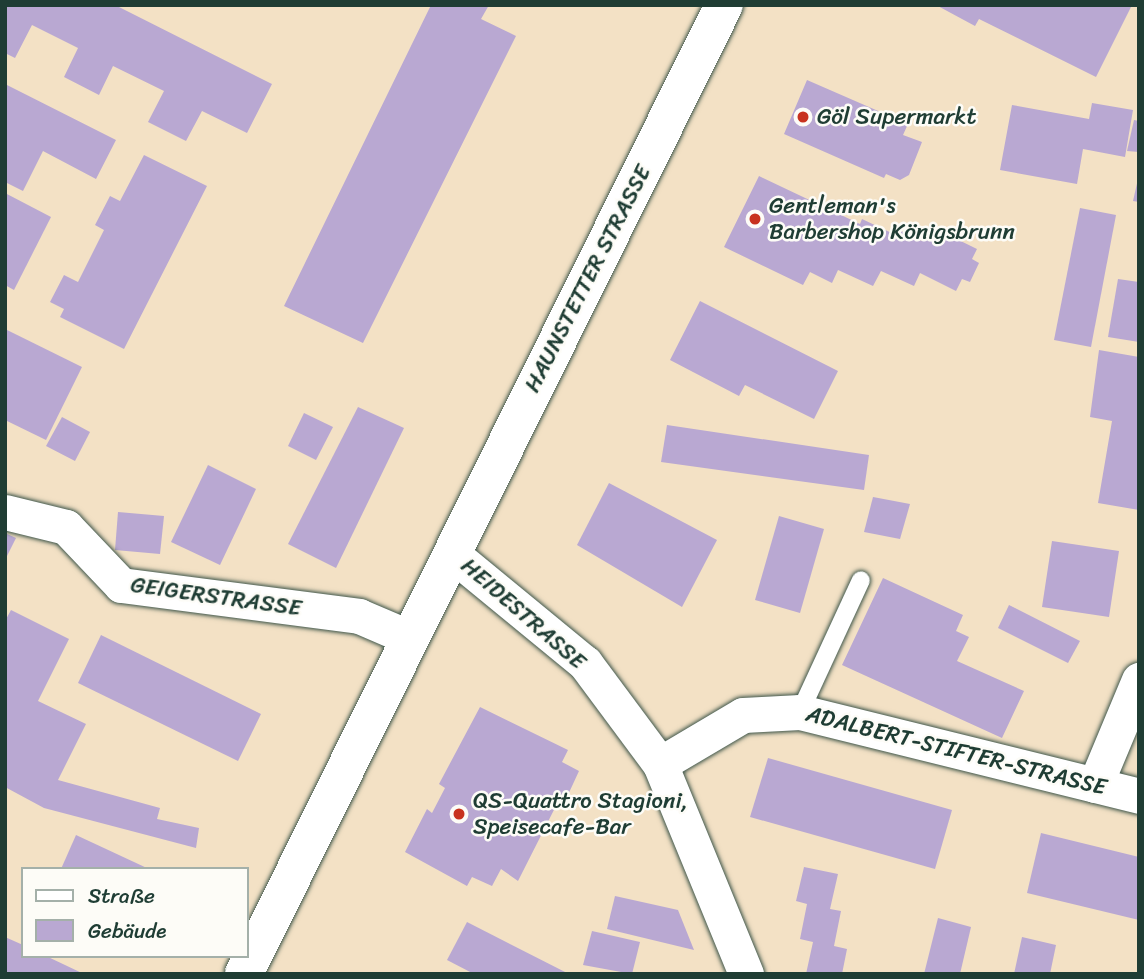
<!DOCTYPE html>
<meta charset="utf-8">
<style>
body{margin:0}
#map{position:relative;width:1144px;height:979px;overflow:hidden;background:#f3e1c5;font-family:Sriracha,sans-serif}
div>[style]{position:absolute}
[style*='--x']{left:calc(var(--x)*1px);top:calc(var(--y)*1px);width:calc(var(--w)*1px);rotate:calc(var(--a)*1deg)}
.building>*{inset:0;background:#b9a8d2}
.roads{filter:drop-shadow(0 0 2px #3f564a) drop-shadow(0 0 2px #3f564a)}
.service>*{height:18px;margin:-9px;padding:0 9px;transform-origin:9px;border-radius:9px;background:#fff}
.minor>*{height:35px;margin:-17.5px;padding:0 17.5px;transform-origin:17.5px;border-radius:17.5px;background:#fff}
.tertiary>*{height:38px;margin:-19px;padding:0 19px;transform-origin:19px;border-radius:19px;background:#fff}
.dots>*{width:19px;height:19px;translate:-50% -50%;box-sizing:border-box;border:4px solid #fdfcf7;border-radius:50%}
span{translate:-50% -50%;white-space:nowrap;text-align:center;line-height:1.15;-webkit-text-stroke:5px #fdfcf7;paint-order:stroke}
.poi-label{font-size:23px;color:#1f3d34}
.left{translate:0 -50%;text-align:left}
.street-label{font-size:23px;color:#1f3d34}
.frame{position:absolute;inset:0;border:7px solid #1f3d34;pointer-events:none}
.legend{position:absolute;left:21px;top:867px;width:228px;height:91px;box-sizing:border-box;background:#fdfcf7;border:2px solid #a4b0a9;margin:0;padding:9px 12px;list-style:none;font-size:21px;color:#1f3d34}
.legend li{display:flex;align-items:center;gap:14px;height:35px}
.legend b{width:35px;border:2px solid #a4b0a9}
</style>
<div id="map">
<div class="building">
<i style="clip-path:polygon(5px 5px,115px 5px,272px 84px,247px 133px,202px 111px,186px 141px,148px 122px,164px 91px,113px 66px,99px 95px,64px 77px,78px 48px,32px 25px,15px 58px,5px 53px)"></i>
<i style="clip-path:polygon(431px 5px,489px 5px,481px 19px,516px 36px,363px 343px,284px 306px)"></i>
<i style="clip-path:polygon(936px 5px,1132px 5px,1096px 77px,979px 19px,975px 26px)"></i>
<i style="clip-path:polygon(807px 80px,908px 124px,903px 135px,922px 142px,909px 175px,900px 180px,886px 174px,884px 178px,784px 134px)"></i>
<i style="clip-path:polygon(5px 84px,116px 140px,96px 179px,43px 151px,23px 191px,5px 182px)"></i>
<i style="clip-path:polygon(1092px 103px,1133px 110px,1125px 157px,1083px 149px,1077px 184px,1000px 170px,1012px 105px,1089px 119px)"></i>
<i style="clip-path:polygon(1134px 120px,1139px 121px,1139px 152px,1127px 151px)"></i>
<i style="clip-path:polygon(144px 155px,207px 186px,124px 349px,60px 317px,64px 309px,50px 302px,64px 275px,78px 282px,104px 230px,95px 225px,110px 196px,120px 201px)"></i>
<i style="clip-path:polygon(759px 176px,860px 224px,862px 219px,898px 236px,901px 231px,922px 241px,930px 226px,977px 249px,972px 259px,979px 263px,970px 282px,962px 279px,956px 291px,920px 273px,914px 286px,881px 271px,873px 286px,838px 270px,832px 283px,810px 272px,803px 285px,724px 247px)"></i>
<i style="clip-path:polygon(1138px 179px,1139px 179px,1139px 202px,1133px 201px)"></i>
<i style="clip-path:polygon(5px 193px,51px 217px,14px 290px,5px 285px)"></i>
<i style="clip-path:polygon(1080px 208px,1116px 215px,1091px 347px,1054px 340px)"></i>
<i style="clip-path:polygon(1118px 279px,1139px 282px,1139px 342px,1108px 337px)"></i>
<i style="clip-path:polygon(700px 301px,838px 371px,814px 419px,745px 385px,739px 396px,670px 360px)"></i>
<i style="clip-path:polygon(5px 329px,82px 367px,46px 440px,5px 420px)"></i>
<i style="clip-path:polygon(1099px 350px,1139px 357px,1139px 510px,1098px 503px,1112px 421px,1090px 417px)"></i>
<i style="clip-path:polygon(358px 407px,404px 428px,336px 568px,288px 544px)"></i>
<i style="clip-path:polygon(304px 413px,333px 427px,316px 460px,288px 446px)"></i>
<i style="clip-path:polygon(62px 417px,90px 432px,75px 461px,46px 446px)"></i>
<i style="clip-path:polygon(667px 425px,869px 455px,864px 490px,661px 462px)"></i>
<i style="clip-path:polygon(208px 465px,256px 489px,220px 565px,171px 542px)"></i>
<i style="clip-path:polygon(609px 483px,717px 540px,682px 607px,577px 545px)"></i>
<i style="clip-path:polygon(873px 497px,910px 504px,900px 539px,864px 532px)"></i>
<i style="clip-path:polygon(118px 512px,164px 516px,160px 554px,115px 550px)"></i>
<i style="clip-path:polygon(779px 516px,824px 529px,800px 613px,755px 600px)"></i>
<i style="clip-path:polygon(5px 533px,16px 538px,5px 560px)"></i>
<i style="clip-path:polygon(1052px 541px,1119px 551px,1109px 617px,1042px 607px)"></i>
<i style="clip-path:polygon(883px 578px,963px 615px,956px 631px,969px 637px,957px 661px,1024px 691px,1002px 738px,842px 665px)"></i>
<i style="clip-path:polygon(1009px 605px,1080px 641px,1068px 663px,998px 628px)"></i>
<i style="clip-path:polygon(11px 610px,69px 639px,38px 701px,86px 724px,58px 780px,160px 808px,157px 819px,199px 828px,196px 848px,44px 808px,5px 787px,5px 621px)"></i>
<i style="clip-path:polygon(101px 635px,261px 714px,238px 761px,78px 683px)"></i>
<i style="clip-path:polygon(480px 707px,568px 750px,562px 762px,579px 771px,567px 797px,562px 794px,518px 881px,501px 869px,492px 886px,472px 877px,467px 886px,405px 852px,427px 809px,432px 813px,445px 788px,439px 784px)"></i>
<i style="clip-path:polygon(768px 758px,952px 810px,935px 869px,750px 817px)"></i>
<i style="clip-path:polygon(1041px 833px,1139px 857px,1139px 920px,1027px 893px)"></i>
<i style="clip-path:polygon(76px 835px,149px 869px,61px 869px)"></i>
<i style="clip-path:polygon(804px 867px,838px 874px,830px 909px,841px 911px,834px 946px,847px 949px,842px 974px,806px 974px,813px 942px,800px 939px,807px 904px,796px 901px)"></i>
<i style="clip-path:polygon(615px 896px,678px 910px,694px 950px,607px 929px)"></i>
<i style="clip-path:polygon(938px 918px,971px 927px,960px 974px,924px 974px)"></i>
<i style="clip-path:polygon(467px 922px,569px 974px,474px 974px,447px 960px)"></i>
<i style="clip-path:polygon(592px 931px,640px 942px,632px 974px,583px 965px)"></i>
<i style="clip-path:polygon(5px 937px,23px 945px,23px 956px,46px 956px,84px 974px,5px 974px)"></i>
<i style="clip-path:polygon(1022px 937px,1056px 945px,1050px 974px,1014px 974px)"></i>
</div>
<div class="roads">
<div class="service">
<i style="--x:800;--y:712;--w:145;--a:-65.2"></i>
</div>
<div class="minor">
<i style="--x:5;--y:512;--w:63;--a:13.8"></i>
<i style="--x:66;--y:527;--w:80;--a:46.5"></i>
<i style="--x:121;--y:585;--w:240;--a:7.4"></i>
<i style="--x:359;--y:616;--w:53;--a:23.2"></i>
<i style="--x:451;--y:553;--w:173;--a:39.4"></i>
<i style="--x:585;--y:663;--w:126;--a:53.4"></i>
<i style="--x:660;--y:764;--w:227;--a:67.7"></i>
<i style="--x:660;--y:764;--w:96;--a:-30.6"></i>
<i style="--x:743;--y:715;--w:57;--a:-3"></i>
<i style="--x:800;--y:712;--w:349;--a:13.9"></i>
<i style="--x:1095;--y:785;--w:114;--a:-67.3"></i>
</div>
<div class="tertiary">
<i style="--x:244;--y:974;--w:1081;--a:-63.65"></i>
</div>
</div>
<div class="dots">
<i style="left:803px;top:117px;background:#c8321e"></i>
<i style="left:755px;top:219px;background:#c8321e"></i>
<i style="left:459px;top:814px;background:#c8321e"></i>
</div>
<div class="poi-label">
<span class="left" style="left:817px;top:117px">Göl Supermarkt</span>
<span class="left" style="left:769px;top:219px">Gentleman's<br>Barbershop Königsbrunn</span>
<span class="left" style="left:473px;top:814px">QS-Quattro Stagioni,<br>Speisecafe-Bar</span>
</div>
<div class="street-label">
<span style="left:588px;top:279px;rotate:-63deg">HAUNSTETTER STRASSE</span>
<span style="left:216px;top:597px;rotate:8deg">GEIGERSTRASSE</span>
<span style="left:523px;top:614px;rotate:41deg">HEIDESTRASSE</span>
<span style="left:956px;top:751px;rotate:14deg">ADALBERT-STIFTER-STRASSE</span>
</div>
<div class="frame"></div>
<ul class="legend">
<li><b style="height:9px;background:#fff"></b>Straße</li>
<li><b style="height:19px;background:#b9a8d2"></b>Gebäude</li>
</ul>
</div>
